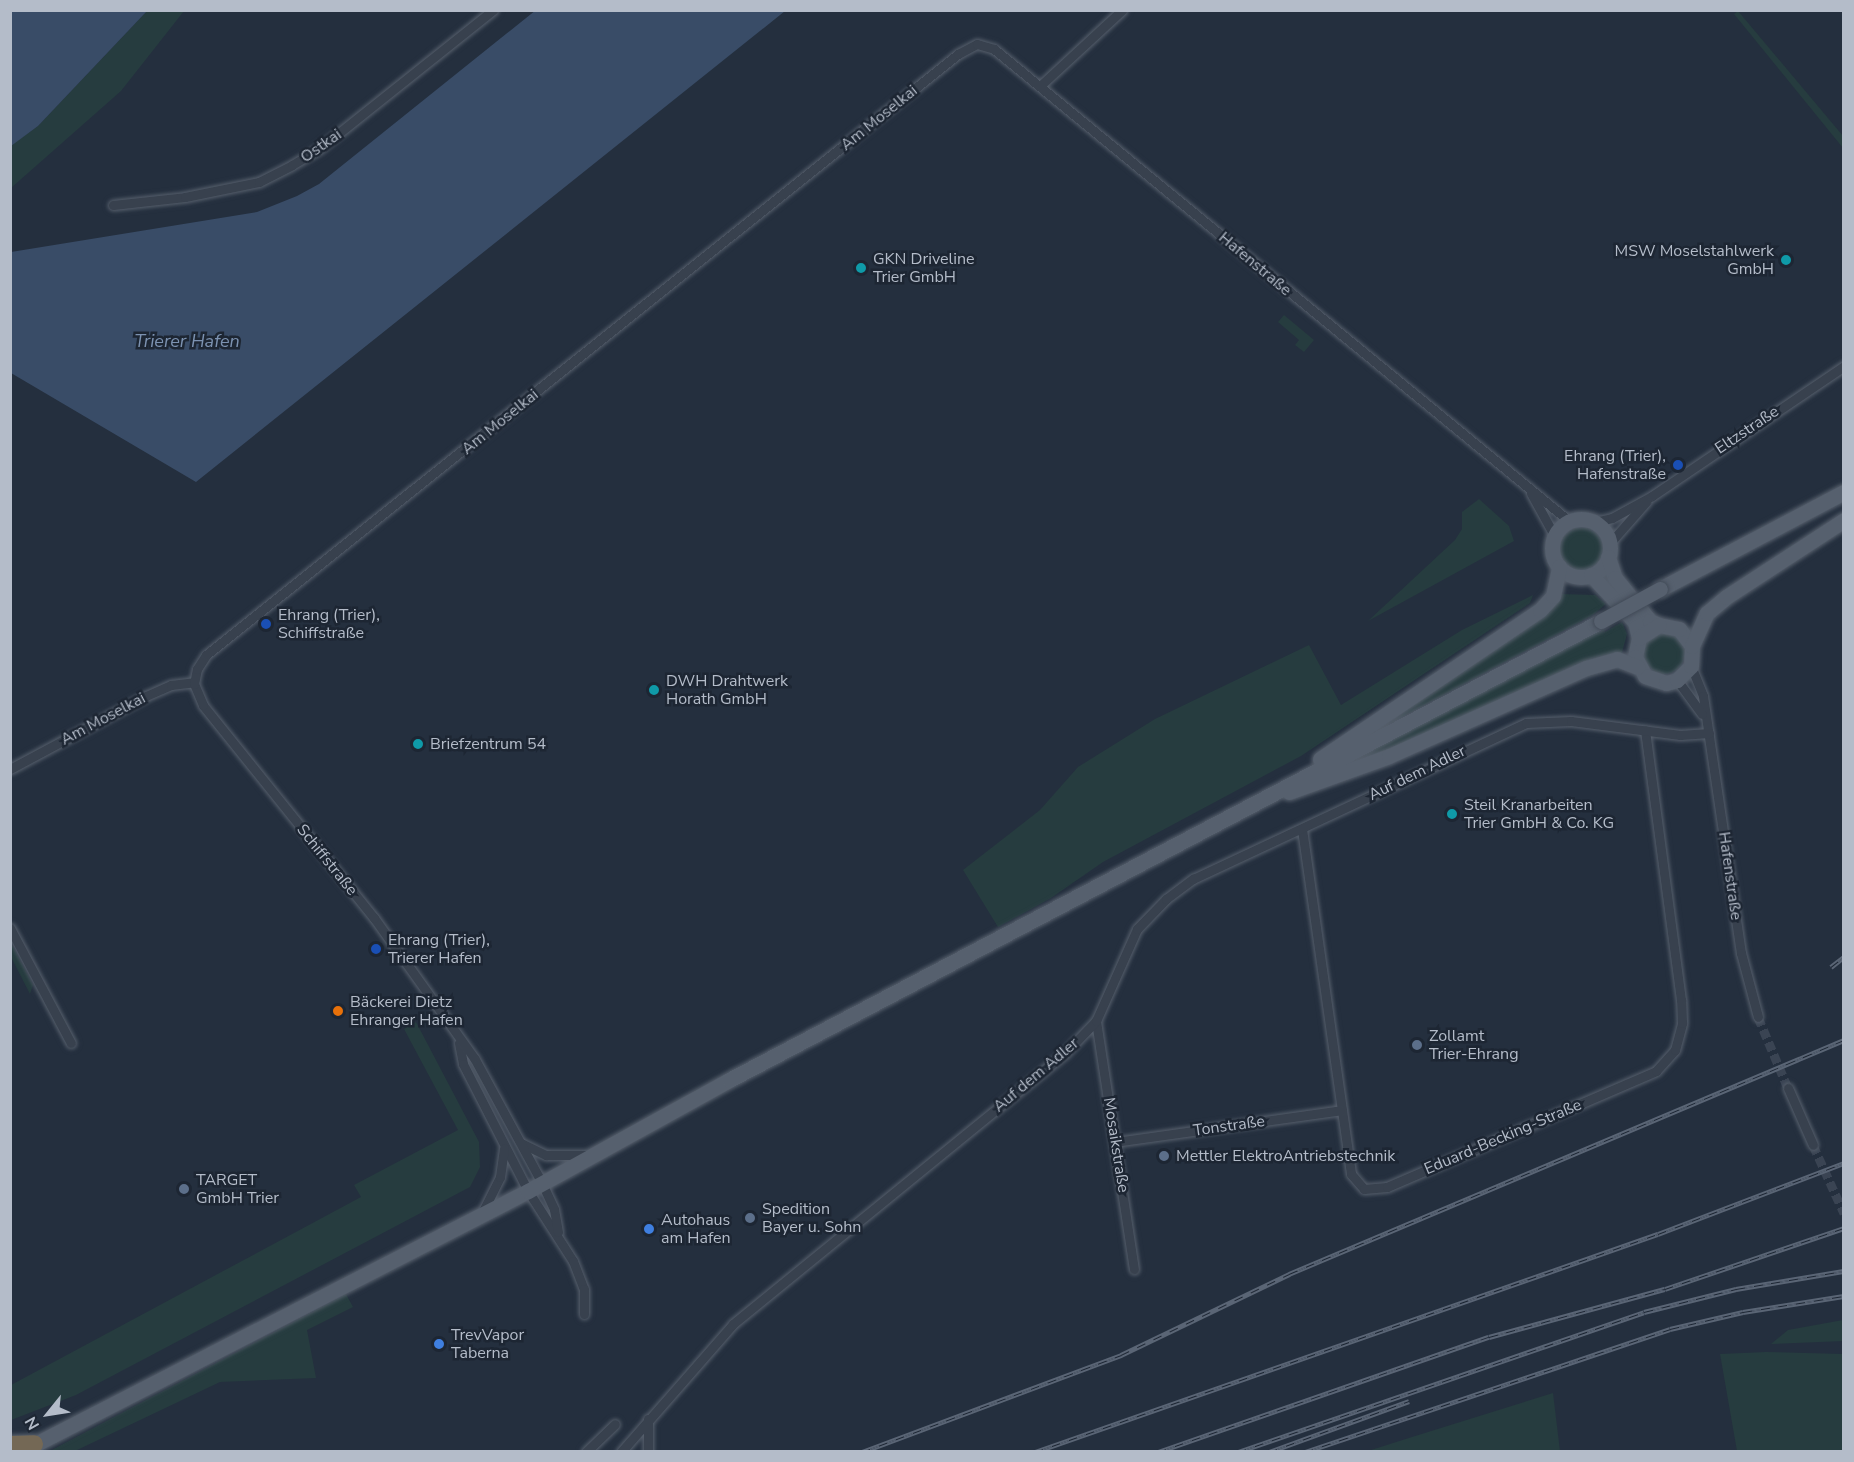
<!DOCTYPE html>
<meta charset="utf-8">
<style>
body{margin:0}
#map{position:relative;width:1854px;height:1462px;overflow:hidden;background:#242f3e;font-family:"Nunito Sans",sans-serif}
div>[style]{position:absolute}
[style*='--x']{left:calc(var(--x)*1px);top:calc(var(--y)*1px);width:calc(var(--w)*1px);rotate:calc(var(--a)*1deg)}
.green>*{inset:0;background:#263c3f}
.round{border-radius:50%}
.water>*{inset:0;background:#394c67}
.street-tunnel>*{height:9px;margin-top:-4.5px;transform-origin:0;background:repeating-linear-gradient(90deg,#3a4453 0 9px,transparent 0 13.5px)}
.roads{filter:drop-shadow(0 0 2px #565f6c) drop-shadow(0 0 2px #565f6c)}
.street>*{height:9px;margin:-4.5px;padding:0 4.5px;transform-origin:4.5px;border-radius:4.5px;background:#38414e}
.primary>*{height:15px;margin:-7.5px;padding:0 7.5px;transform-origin:7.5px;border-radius:7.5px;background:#56606e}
.primary>.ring{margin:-7.5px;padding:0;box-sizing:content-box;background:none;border:15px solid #56606e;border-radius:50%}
.highway>*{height:18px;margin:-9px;padding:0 9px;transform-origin:9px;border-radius:9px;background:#746855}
.rail>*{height:5px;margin-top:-2.5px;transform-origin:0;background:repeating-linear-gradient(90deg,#1d2633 0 9px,#5a6575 0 18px);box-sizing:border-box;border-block:2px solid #5a6575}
.bridges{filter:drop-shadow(0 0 2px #414a57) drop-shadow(0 0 2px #414a57)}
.primary-bridge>*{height:15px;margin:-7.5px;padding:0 7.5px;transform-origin:7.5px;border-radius:7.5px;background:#56606e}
.dots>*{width:16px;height:16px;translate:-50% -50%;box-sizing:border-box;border:3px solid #1d2633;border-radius:50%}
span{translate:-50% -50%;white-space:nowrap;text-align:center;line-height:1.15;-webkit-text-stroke:5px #1d2633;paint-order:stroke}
.street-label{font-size:16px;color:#b4bcc9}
.poi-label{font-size:16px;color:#b4bcc9}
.right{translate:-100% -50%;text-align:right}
.left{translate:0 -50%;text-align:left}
.water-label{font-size:18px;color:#7c92b1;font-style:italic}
.frame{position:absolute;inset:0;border:12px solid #b4bcc9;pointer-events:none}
.north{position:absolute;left:18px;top:1384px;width:60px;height:60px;-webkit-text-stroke:4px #1d2633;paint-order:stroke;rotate:240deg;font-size:16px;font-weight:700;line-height:24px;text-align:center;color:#b4bcc9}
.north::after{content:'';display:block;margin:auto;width:21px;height:27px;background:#b4bcc9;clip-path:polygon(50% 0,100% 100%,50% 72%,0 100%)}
</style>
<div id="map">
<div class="green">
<i style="clip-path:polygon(147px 11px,184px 11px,121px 91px,11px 188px,10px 146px,38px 126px)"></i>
<i style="clip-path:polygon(1738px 11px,1843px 136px,1843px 148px,1734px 14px)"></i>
<i style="clip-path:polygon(1284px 315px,1314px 340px,1304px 352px,1295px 345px,1299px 340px,1278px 322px)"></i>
<i style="clip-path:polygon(1479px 499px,1509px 526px,1514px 541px,1368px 621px,1455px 540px,1462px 529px,1462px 512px)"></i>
<i class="round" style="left:1559px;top:527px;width:44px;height:44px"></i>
<i style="clip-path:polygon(1560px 594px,1595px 595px,1606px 604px,1593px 615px,1352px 744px)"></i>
<i style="clip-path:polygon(1533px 595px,1530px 603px,1301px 756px,1103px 862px,1051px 898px,998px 927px,963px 870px,1040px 810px,1078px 767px,1155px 719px,1309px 645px,1341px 705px,1462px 630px)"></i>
<i style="clip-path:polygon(1622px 622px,1627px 634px,1621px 656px,1341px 769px,1339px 766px,1603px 628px,1605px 632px)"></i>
<i class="round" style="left:1643px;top:632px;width:42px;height:42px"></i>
<i style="clip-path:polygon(10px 941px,33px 985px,30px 994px,11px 957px)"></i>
<i style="clip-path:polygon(416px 1022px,479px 1142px,480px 1167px,470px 1187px,76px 1395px,11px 1420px,11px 1385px,361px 1197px,354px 1185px,458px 1130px,404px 1029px)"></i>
<i style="clip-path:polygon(346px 1294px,353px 1307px,307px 1330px,316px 1378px,220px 1382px,75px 1451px,50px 1451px)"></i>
<i style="clip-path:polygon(1843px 1320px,1843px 1341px,1771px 1344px,1788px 1330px)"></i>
<i style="clip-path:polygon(1766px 1352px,1843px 1354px,1843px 1451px,1737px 1451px,1720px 1354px)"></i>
<i style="clip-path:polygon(1553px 1393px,1560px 1451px,1368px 1451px,1412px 1437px)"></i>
</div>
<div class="water">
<i style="clip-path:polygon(11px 10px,147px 10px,147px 11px,38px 126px,11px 146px)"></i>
<i style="clip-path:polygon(536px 10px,785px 11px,196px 482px,11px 373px,11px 252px,257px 212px,297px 196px,319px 184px)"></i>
</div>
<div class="street-tunnel">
<i style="--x:1758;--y:1017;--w:77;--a:67.1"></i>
<i style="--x:1813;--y:1145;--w:75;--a:65.5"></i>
</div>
<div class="roads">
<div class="street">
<i style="--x:1040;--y:86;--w:112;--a:-42.8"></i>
<i style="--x:113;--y:205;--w:72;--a:-6.3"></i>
<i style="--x:185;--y:197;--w:76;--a:-11.5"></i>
<i style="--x:259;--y:182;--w:37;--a:-27"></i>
<i style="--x:292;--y:165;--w:31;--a:-31"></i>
<i style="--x:319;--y:149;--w:223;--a:-38.6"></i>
<i style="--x:1531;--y:493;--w:48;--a:61.3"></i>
<i style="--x:1595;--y:522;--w:17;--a:-13"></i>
<i style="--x:1612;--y:518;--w:46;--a:-28.8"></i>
<i style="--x:1652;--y:496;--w:232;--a:-34.1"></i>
<i style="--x:1610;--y:543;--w:55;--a:-48.7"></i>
<i style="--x:1691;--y:666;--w:32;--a:68"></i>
<i style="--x:1703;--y:696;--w:260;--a:81.6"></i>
<i style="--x:1741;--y:953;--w:66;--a:75.1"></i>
<i style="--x:1677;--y:680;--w:42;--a:53.7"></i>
<i style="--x:10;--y:769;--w:154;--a:-28.2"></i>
<i style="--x:146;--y:696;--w:27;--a:-24"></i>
<i style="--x:171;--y:685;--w:23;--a:-7"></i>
<i style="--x:1302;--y:829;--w:348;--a:81.9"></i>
<i style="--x:1351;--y:1174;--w:20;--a:49"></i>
<i style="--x:1364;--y:1189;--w:23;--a:-5"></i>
<i style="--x:1387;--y:1187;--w:293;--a:-23.3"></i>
<i style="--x:1656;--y:1071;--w:28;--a:-48"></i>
<i style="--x:1675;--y:1050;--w:28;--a:-75"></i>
<i style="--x:1682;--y:1023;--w:23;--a:-92"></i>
<i style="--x:1681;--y:1000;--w:272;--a:-97.6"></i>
<i style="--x:10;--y:928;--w:130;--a:62.1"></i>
<i style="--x:1096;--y:1021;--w:251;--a:81.3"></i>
<i style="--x:459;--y:1043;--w:21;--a:79"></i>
<i style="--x:463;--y:1064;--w:143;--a:62.9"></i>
<i style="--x:528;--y:1191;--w:83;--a:57.3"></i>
<i style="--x:573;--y:1261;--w:30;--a:69"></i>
<i style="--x:584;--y:1289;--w:25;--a:90"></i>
<i style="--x:1788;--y:1088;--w:62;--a:66.3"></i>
<i style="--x:1115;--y:1142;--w:229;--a:-8"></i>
<i style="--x:521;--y:1143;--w:28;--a:26"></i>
<i style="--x:546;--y:1155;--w:42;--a:0"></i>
<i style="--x:482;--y:1213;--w:40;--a:-63.4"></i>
<i style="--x:500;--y:1177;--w:29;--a:-82"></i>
<i style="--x:558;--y:1232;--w:23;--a:-100"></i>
<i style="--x:554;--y:1209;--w:29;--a:-115"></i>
<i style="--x:542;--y:1183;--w:142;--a:-118.5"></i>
<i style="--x:474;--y:1058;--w:172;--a:-125.5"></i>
<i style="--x:374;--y:918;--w:273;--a:-128.8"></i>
<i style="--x:203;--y:705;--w:23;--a:-113"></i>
<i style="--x:194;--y:684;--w:15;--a:-79"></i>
<i style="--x:197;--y:669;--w:17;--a:-57"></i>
<i style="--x:206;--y:655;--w:963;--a:-38.63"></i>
<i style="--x:958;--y:54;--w:21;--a:-28"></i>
<i style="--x:977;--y:44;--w:18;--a:16"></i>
<i style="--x:994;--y:49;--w:744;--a:39.38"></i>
<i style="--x:648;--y:1419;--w:33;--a:90"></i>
<i style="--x:586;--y:1452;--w:40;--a:-44"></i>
<i style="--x:621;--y:1452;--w:170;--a:-48.8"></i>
<i style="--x:733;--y:1324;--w:429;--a:-39.2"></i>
<i style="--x:1065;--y:1053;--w:45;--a:-45.9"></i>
<i style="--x:1096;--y:1021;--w:101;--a:-66"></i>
<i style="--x:1137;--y:929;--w:42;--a:-46"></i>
<i style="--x:1166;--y:899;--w:34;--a:-37"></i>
<i style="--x:1193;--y:879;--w:368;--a:-25.1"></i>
<i style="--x:1526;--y:723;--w:45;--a:-2.5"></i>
<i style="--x:1571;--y:721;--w:110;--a:7.3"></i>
<i style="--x:1680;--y:735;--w:29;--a:-4"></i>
</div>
<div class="primary">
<i class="ring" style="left:1552px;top:519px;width:43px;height:43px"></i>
<i style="--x:1608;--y:557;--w:22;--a:72"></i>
<i style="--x:1615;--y:578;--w:55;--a:50.9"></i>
<i style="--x:1650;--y:621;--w:10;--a:24"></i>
<i style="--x:1591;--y:575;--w:64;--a:46.9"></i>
<i style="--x:1635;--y:622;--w:16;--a:76"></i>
<i style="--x:1639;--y:638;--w:19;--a:102"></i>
<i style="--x:1635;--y:657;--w:21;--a:62"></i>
<i style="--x:1645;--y:676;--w:22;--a:18"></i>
<i style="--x:1666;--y:683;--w:11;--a:-15"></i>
<i style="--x:1677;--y:680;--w:20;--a:-45"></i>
<i style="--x:1691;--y:666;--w:20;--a:-87"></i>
<i style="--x:1692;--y:646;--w:21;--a:-127"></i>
<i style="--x:1679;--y:629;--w:20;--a:-169"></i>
<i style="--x:1659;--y:625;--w:24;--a:147"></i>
<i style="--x:1660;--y:589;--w:208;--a:-27.8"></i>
<i style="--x:1692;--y:646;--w:36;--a:-66"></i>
<i style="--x:1707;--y:613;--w:25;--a:-40"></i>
<i style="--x:1726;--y:597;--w:141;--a:-33.1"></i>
<i style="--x:1320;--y:759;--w:266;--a:-34.1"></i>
<i style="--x:1540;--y:610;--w:19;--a:-47"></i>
<i style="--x:1553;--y:596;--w:30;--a:-78"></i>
<i style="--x:1289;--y:792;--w:106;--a:-19.8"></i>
<i style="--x:1389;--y:756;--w:216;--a:-24.1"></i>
<i style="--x:1586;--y:668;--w:32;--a:-16"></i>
<i style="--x:1617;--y:659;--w:22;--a:21"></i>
<i style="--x:26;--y:1449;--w:564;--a:-27.2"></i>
<i style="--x:528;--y:1191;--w:230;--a:-28.9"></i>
<i style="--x:729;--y:1080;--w:985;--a:-27.76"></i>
</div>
<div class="highway">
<i style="--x:10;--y:1445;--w:24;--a:-2"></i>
</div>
</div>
<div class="rail">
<i style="--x:1831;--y:967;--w:16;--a:-38"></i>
<i style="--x:862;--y:1452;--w:277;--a:-20.5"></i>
<i style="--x:1121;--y:1355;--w:187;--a:-25.7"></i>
<i style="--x:1289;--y:1274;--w:602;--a:-22.86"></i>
<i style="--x:1035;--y:1452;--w:660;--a:-19.29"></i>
<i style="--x:1658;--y:1234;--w:199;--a:-20.9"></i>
<i style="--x:1158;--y:1452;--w:350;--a:-19.2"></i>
<i style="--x:1489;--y:1337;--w:182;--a:-15.3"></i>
<i style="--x:1665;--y:1289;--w:189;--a:-18.8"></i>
<i style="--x:1238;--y:1452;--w:429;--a:-19"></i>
<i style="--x:1644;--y:1312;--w:95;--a:-14"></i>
<i style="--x:1736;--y:1289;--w:109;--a:-9.5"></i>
<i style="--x:1269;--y:1452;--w:149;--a:-20"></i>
<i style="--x:1305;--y:1452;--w:385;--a:-18.6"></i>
<i style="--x:1670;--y:1329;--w:75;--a:-13.1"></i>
<i style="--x:1743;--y:1312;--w:102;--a:-9"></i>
</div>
<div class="bridges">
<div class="primary-bridge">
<i style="--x:1601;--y:621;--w:67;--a:-28.5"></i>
</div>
</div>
<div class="dots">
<i style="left:1786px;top:260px;background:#0f9aa8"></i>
<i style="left:861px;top:268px;background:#0f9aa8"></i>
<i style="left:1678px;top:465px;background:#1a4fb4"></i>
<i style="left:266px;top:624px;background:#1a4fb4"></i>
<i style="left:654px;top:690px;background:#0f9aa8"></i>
<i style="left:418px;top:744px;background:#0f9aa8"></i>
<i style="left:1452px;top:814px;background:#0f9aa8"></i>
<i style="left:376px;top:949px;background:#1a4fb4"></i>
<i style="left:338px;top:1011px;background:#e8710a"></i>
<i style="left:1417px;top:1045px;background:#5c6f8a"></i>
<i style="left:1164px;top:1156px;background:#5c6f8a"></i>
<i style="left:184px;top:1189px;background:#5c6f8a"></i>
<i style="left:750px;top:1218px;background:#5c6f8a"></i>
<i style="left:649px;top:1229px;background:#3f7fe0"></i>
<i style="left:439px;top:1344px;background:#3f7fe0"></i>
</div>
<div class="street-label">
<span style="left:879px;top:118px;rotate:-39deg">Am Moselkai</span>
<span style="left:321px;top:146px;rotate:-35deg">Ostkai</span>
<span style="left:1255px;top:264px;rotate:40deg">Hafenstraße</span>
<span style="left:500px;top:422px;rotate:-39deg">Am Moselkai</span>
<span style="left:1747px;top:430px;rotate:-34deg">Eltzstraße</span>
<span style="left:103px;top:719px;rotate:-28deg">Am Moselkai</span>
<span style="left:1417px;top:773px;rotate:-26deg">Auf dem Adler</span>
<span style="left:327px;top:860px;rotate:51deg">Schiffstraße</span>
<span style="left:1730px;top:876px;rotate:82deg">Hafenstraße</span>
<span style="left:1036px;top:1075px;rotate:-40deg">Auf dem Adler</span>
<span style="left:1229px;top:1126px;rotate:-8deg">Tonstraße</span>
<span style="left:1503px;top:1137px;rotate:-23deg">Eduard-Becking-Straße</span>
<span style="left:1116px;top:1145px;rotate:81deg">Mosaikstraße</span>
</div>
<div class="poi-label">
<span class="right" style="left:1774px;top:260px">MSW Moselstahlwerk<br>GmbH</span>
<span class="left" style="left:873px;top:268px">GKN Driveline<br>Trier GmbH</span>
<span class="right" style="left:1666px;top:465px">Ehrang (Trier),<br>Hafenstraße</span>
<span class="left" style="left:278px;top:624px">Ehrang (Trier),<br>Schiffstraße</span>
<span class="left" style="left:666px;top:690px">DWH Drahtwerk<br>Horath GmbH</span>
<span class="left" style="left:430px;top:744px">Briefzentrum 54</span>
<span class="left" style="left:1464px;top:814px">Steil Kranarbeiten<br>Trier GmbH &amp; Co. KG</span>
<span class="left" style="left:388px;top:949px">Ehrang (Trier),<br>Trierer Hafen</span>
<span class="left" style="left:350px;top:1011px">Bäckerei Dietz<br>Ehranger Hafen</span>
<span class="left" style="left:1429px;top:1045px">Zollamt<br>Trier-Ehrang</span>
<span class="left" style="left:1176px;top:1156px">Mettler ElektroAntriebstechnik</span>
<span class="left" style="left:196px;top:1189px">TARGET<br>GmbH Trier</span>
<span class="left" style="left:762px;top:1218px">Spedition<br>Bayer u. Sohn</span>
<span class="left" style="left:661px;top:1229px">Autohaus<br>am Hafen</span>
<span class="left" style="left:451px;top:1344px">TrevVapor<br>Taberna</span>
</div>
<div class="water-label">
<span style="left:187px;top:341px">Trierer Hafen</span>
</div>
<div class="frame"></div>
<div class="north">N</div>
</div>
